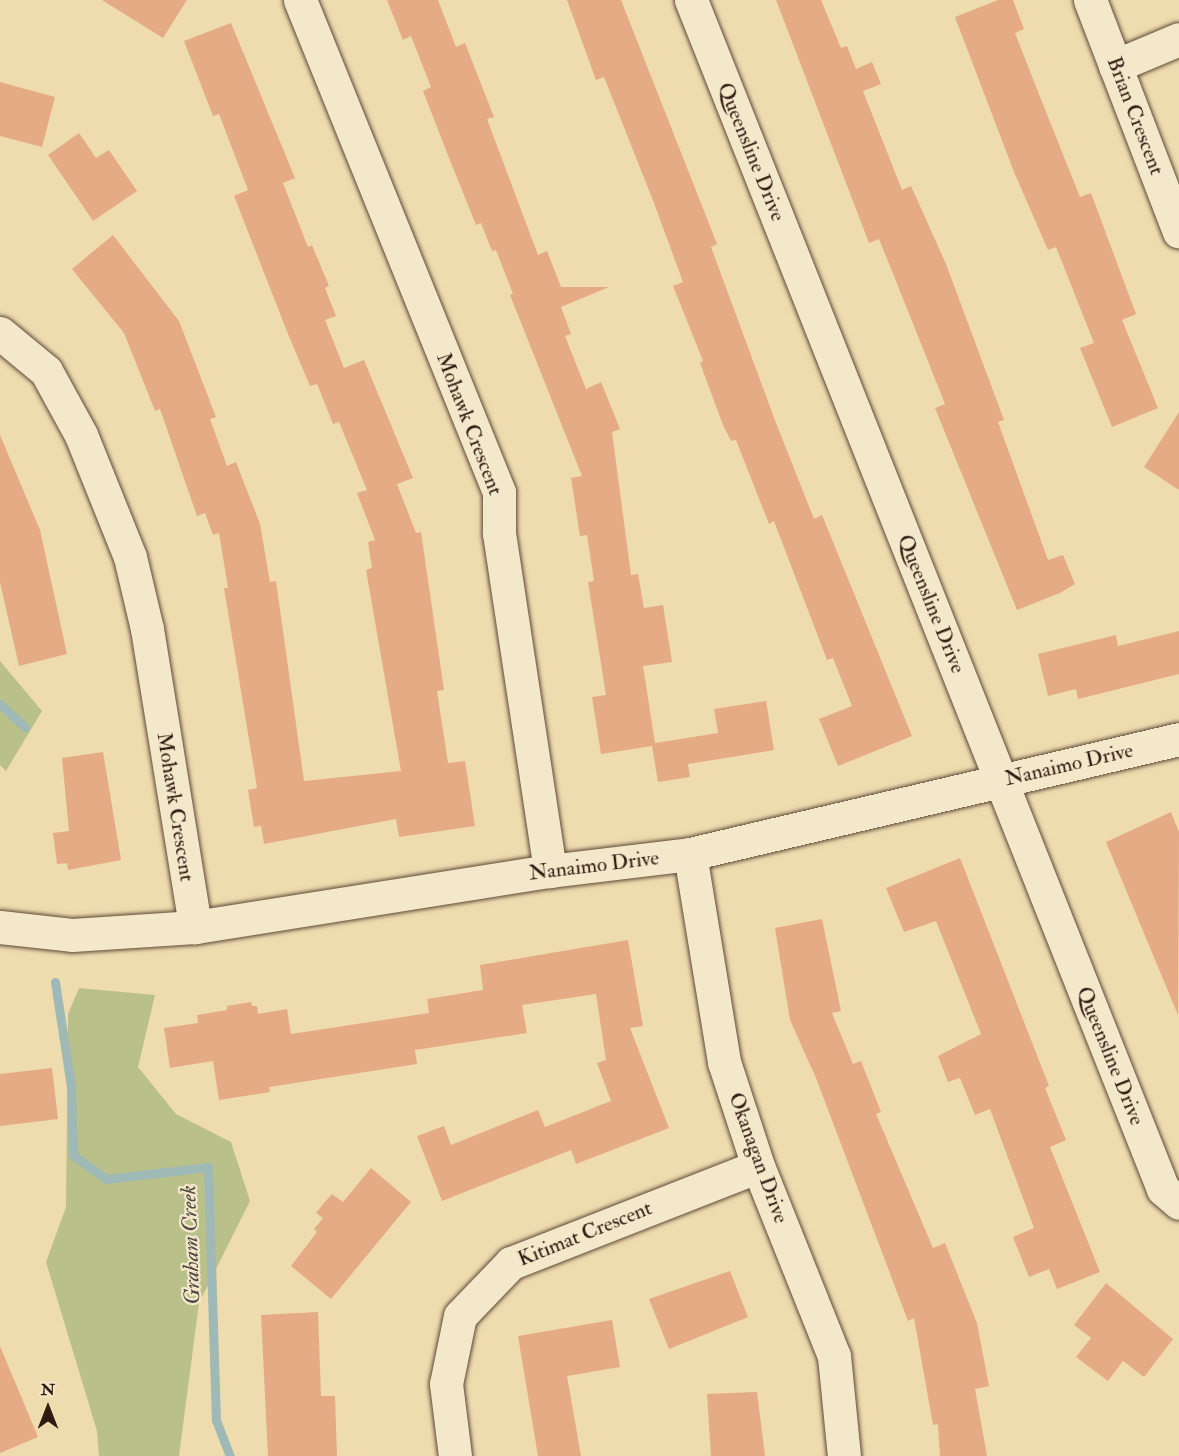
<!DOCTYPE html>
<style>
body{margin:0}
#map{position:relative;width:1179px;height:1456px;overflow:hidden;background:#eedcaf;font-family:"IM FELL Double Pica",serif}
div>[style]{position:absolute}
[style*='--x']{left:calc(var(--x)*1px);top:calc(var(--y)*1px);width:calc(var(--w)*1px);rotate:calc(var(--a)*1deg)}
.green>*{inset:0;background:#bac08a}
.stream>*{height:9px;margin:-4.5px;padding:0 4.5px;transform-origin:4.5px;border-radius:4.5px;background:#9eb9b6}
.building>*{inset:0;background:#e4ab85}
.roads{filter:drop-shadow(0 0 2px #604a38) drop-shadow(0 0 2px #604a38)}
.street>*{height:33px;margin:-16.5px;padding:0 16.5px;transform-origin:16.5px;border-radius:16.5px;background:#f4e8cb}
span{translate:-50% -50%;white-space:nowrap;text-align:center;line-height:1.15;-webkit-text-stroke:4.5px #f4e8cb;paint-order:stroke}
.street-label{font-size:21px;color:#301a11}
.water-label{font-size:22px;color:#514a43;font-style:italic}
.north{position:absolute;left:18px;top:1378px;width:60px;height:60px;-webkit-text-stroke:4px #f4e8cb;paint-order:stroke;rotate:0deg;font-size:16px;font-weight:700;line-height:24px;text-align:center;color:#301a11}
.north::after{content:'';display:block;margin:auto;width:21px;height:27px;background:#301a11;clip-path:polygon(50% 0,100% 100%,50% 72%,0 100%)}
</style>
<div id="map">
<div class="green">
<i style="clip-path:polygon(0 661px,42px 711px,6px 771px,0 765px)"></i>
<i style="clip-path:polygon(79px 988px,155px 995px,138px 1067px,176px 1114px,231px 1142px,250px 1201px,199px 1303px,179px 1456px,99px 1456px,97px 1431px,46px 1262px,66px 1207px,68px 1014px)"></i>
</div>
<div class="stream">
<i style="--x:0;--y:704;--w:34;--a:43"></i>
<i style="--x:55;--y:982;--w:106;--a:81.3"></i>
<i style="--x:71;--y:1087;--w:68;--a:88.3"></i>
<i style="--x:73;--y:1155;--w:41;--a:36"></i>
<i style="--x:106;--y:1179;--w:103;--a:-6.7"></i>
<i style="--x:208;--y:1167;--w:253;--a:88.2"></i>
<i style="--x:216;--y:1420;--w:39;--a:69"></i>
</div>
<div class="building">
<i style="clip-path:polygon(102px 0,187px 0,163px 38px)"></i>
<i style="clip-path:polygon(387px 0,438px 0,456px 47px,465px 43px,494px 117px,487px 119px,538px 255px,547px 251px,561px 287px,609px 287px,561px 307px,571px 334px,565px 336px,586px 389px,601px 382px,620px 429px,612px 432px,631px 575px,638px 574px,644px 608px,663px 605px,672px 662px,643px 666px,655px 743px,718px 733px,714px 709px,766px 701px,774px 750px,688px 764px,690px 777px,658px 782px,652px 746px,601px 754px,592px 697px,606px 695px,588px 582px,594px 581px,587px 535px,580px 536px,571px 478px,582px 476px,510px 295px,513px 294px,496px 250px,492px 251px,481px 223px,476px 225px,449px 158px,423px 91px,431px 87px,411px 36px,403px 40px)"></i>
<i style="clip-path:polygon(567px 0,621px 0,717px 244px,711px 247px,776px 423px,814px 519px,822px 515px,912px 736px,838px 766px,819px 719px,852px 706px,833px 658px,827px 660px,774px 521px,769px 524px,736px 440px,731px 441px,723px 425px,700px 363px,703px 361px,673px 286px,683px 282px,654px 203px,604px 77px,596px 80px)"></i>
<i style="clip-path:polygon(776px 0,821px 0,841px 48px,847px 46px,856px 69px,872px 62px,881px 84px,863px 91px,902px 190px,911px 186px,946px 264px,1004px 420px,998px 422px,1048px 560px,1063px 555px,1075px 584px,1060px 593px,1017px 610px,935px 408px,945px 404px,892px 271px,879px 239px,869px 243px)"></i>
<i style="clip-path:polygon(998px 0,1013px 0,1024px 29px,1015px 33px,1033px 79px,1080px 197px,1091px 193px,1136px 314px,1122px 320px,1158px 408px,1112px 427px,1080px 348px,1094px 343px,1056px 247px,1048px 250px,1014px 172px,955px 17px)"></i>
<i style="clip-path:polygon(231px 23px,295px 178px,283px 183px,308px 247px,312px 245px,329px 286px,325px 288px,336px 316px,325px 320px,344px 368px,364px 360px,413px 478px,397px 484px,416px 533px,421px 532px,444px 690px,437px 691px,448px 763px,465px 761px,475px 826px,399px 837px,396px 819px,264px 844px,261px 826px,254px 827px,248px 790px,257px 788px,224px 588px,228px 588px,219px 533px,213px 535px,205px 513px,197px 516px,160px 409px,155px 411px,124px 333px,72px 269px,113px 235px,179px 321px,216px 417px,210px 419px,227px 466px,236px 462px,260px 524px,270px 582px,276px 581px,304px 781px,401px 771px,366px 570px,372px 568px,368px 542px,375px 540px,357px 493px,367px 490px,339px 422px,333px 424px,317px 384px,310px 386px,288px 334px,234px 196px,248px 190px,219px 114px,213px 116px,184px 41px)"></i>
<i style="clip-path:polygon(0 82px,55px 97px,42px 147px,0 136px)"></i>
<i style="clip-path:polygon(79px 133px,96px 158px,109px 150px,137px 191px,93px 221px,48px 155px)"></i>
<i style="clip-path:polygon(1179px 412px,1179px 490px,1144px 467px)"></i>
<i style="clip-path:polygon(0 435px,40px 530px,67px 654px,19px 666px,0 582px)"></i>
<i style="clip-path:polygon(1179px 631px,1179px 674px,1078px 699px,1076px 689px,1048px 696px,1038px 654px,1116px 635px,1118px 646px)"></i>
<i style="clip-path:polygon(103px 752px,121px 860px,68px 870px,67px 863px,57px 864px,53px 833px,69px 831px,62px 758px)"></i>
<i style="clip-path:polygon(1171px 812px,1179px 832px,1178px 1015px,1106px 842px)"></i>
<i style="clip-path:polygon(960px 858px,1049px 1086px,1045px 1088px,1066px 1140px,1050px 1147px,1100px 1272px,1057px 1289px,1049px 1269px,1029px 1277px,1013px 1237px,1034px 1228px,990px 1109px,975px 1115px,960px 1078px,948px 1082px,938px 1056px,981px 1034px,936px 921px,904px 932px,886px 888px)"></i>
<i style="clip-path:polygon(822px 919px,841px 1011px,832px 1013px,853px 1064px,861px 1061px,881px 1112px,876px 1114px,933px 1248px,945px 1243px,977px 1323px,989px 1386px,975px 1389px,987px 1456px,940px 1456px,938px 1424px,933px 1425px,914px 1318px,908px 1321px,816px 1078px,790px 1020px,775px 928px)"></i>
<i style="clip-path:polygon(628px 940px,643px 1026px,630px 1028px,669px 1128px,576px 1164px,571px 1150px,442px 1201px,417px 1136px,444px 1126px,451px 1145px,538px 1110px,545px 1127px,611px 1101px,597px 1063px,606px 1060px,596px 994px,522px 1005px,527px 1033px,415px 1050px,417px 1064px,269px 1087px,270px 1092px,219px 1100px,213px 1061px,170px 1068px,164px 1028px,198px 1023px,197px 1015px,227px 1010px,227px 1006px,251px 1002px,252px 1006px,257px 1006px,258px 1014px,287px 1009px,291px 1034px,429px 1013px,427px 999px,483px 990px,480px 965px)"></i>
<i style="clip-path:polygon(52px 1068px,58px 1119px,0 1126px,0 1074px)"></i>
<i style="clip-path:polygon(371px 1168px,411px 1202px,331px 1299px,291px 1266px,317px 1232px,314px 1229px,323px 1218px,316px 1213px,324px 1203px,332px 1194px,343px 1202px)"></i>
<i style="clip-path:polygon(730px 1271px,748px 1317px,669px 1349px,649px 1299px)"></i>
<i style="clip-path:polygon(1106px 1283px,1173px 1339px,1144px 1377px,1123px 1361px,1108px 1381px,1076px 1357px,1091px 1338px,1074px 1325px)"></i>
<i style="clip-path:polygon(318px 1312px,321px 1396px,335px 1396px,337px 1456px,268px 1456px,261px 1315px)"></i>
<i style="clip-path:polygon(612px 1320px,620px 1367px,567px 1376px,581px 1456px,538px 1456px,518px 1336px)"></i>
<i style="clip-path:polygon(0 1346px,38px 1437px,0 1453px)"></i>
<i style="clip-path:polygon(757px 1392px,765px 1456px,711px 1456px,707px 1394px)"></i>
</div>
<div class="roads">
<div class="street">
<i style="--x:300;--y:0;--w:531;--a:67.98"></i>
<i style="--x:499;--y:492;--w:41;--a:90"></i>
<i style="--x:499;--y:533;--w:342;--a:81.4"></i>
<i style="--x:691;--y:0;--w:1279;--a:68.35"></i>
<i style="--x:1163;--y:1189;--w:21;--a:41"></i>
<i style="--x:1090;--y:0;--w:248;--a:69"></i>
<i style="--x:1115;--y:66;--w:69;--a:-22.9"></i>
<i style="--x:0;--y:333;--w:60;--a:39.6"></i>
<i style="--x:46;--y:371;--w:73;--a:61.3"></i>
<i style="--x:81;--y:435;--w:131;--a:68.1"></i>
<i style="--x:130;--y:557;--w:74;--a:76.7"></i>
<i style="--x:147;--y:629;--w:302;--a:80.8"></i>
<i style="--x:690;--y:854;--w:211;--a:80.7"></i>
<i style="--x:724;--y:1062;--w:109;--a:71.9"></i>
<i style="--x:758;--y:1166;--w:205;--a:68.2"></i>
<i style="--x:834;--y:1356;--w:100;--a:84.3"></i>
<i style="--x:0;--y:927;--w:72;--a:6.3"></i>
<i style="--x:72;--y:935;--w:123;--a:-3.7"></i>
<i style="--x:195;--y:927;--w:359;--a:-9"></i>
<i style="--x:550;--y:871;--w:141;--a:-6.9"></i>
<i style="--x:690;--y:854;--w:502;--a:-13.23"></i>
<i style="--x:455;--y:1456;--w:73;--a:-97.1"></i>
<i style="--x:446;--y:1384;--w:69;--a:-78.4"></i>
<i style="--x:460;--y:1316;--w:74;--a:-46.1"></i>
<i style="--x:511;--y:1263;--w:265;--a:-21.4"></i>
</div>
</div>
<div class="street-label">
<span style="left:1135px;top:116px;rotate:69deg">Brian Crescent</span>
<span style="left:751px;top:152px;rotate:68deg">Queensline Drive</span>
<span style="left:469px;top:424px;rotate:69deg">Mohawk Crescent</span>
<span style="left:931px;top:604px;rotate:68deg">Queensline Drive</span>
<span style="left:1069px;top:765px;rotate:-13deg">Nanaimo Drive</span>
<span style="left:175px;top:807px;rotate:81deg">Mohawk Crescent</span>
<span style="left:594px;top:866px;rotate:-7deg">Nanaimo Drive</span>
<span style="left:1110px;top:1056px;rotate:68deg">Queensline Drive</span>
<span style="left:758px;top:1158px;rotate:70deg">Okanagan Drive</span>
<span style="left:585px;top:1234px;rotate:-22deg">Kitimat Crescent</span>
</div>
<div class="water-label">
<span style="left:191px;top:1245px;rotate:-92deg">Graham Creek</span>
</div>
<div class="north">N</div>
</div>
